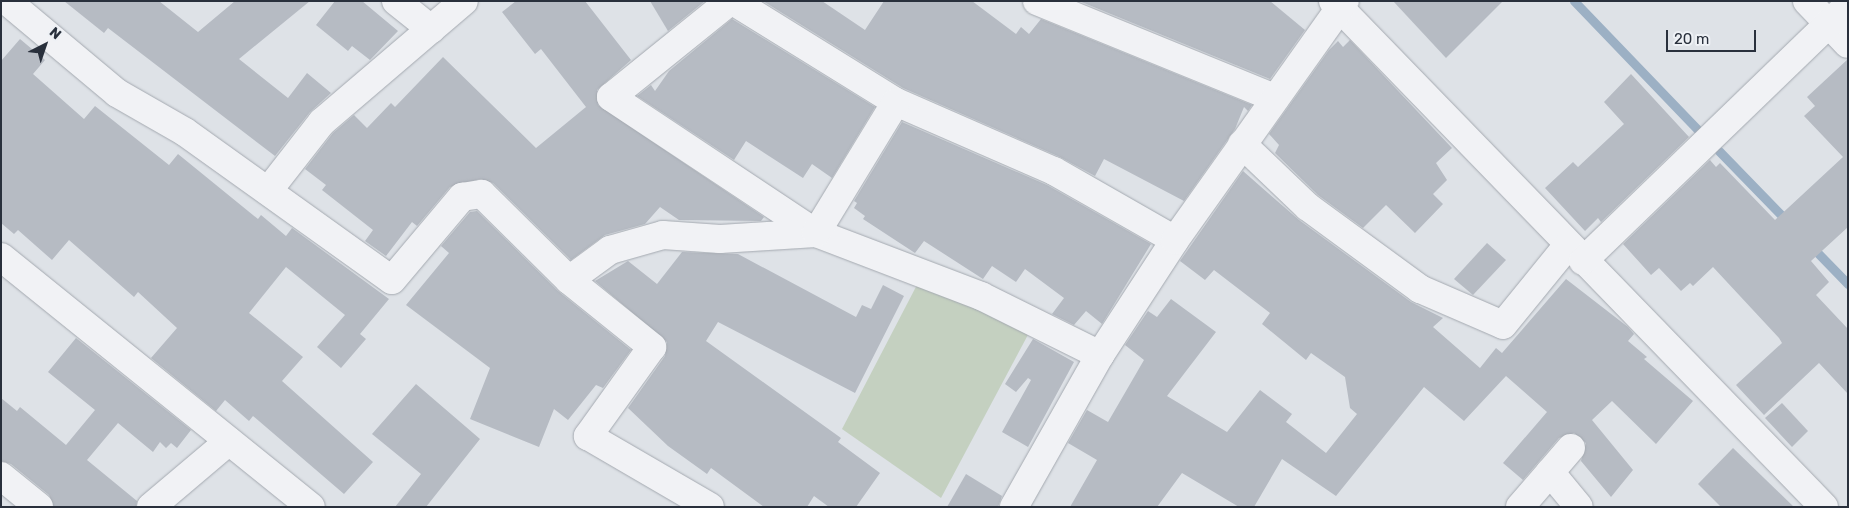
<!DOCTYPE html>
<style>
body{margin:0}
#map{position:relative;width:1849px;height:508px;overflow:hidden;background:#dee2e7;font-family:Rubik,sans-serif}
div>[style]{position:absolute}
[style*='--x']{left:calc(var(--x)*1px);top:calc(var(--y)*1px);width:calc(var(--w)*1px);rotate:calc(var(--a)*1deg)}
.green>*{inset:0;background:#c4d0c0}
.stream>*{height:9px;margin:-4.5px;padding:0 4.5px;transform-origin:4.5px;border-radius:4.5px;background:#9cb0c4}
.building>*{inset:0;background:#b6bbc3}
.roads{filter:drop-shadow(0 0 1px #a4a9b0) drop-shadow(0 0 1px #a4a9b0)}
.minor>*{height:28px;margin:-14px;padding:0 14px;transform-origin:14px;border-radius:14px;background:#f1f2f5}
span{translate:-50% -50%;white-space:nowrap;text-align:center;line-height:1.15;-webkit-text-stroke:4px #eef1f5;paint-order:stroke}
.frame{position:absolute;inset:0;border:2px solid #29303c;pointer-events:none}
.north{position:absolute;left:20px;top:20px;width:50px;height:50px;-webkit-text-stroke:4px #eef1f5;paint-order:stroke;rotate:41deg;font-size:14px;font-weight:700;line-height:20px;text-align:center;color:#29303c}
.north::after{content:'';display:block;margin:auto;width:18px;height:22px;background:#29303c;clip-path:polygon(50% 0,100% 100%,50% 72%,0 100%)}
.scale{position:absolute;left:1666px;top:30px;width:90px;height:22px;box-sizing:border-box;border:2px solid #29303c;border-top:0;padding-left:6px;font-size:15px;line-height:18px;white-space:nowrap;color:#29303c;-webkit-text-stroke:4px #eef1f5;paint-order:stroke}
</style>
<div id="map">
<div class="green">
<i style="clip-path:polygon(919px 281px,1030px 331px,941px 498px,842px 429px)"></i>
</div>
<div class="stream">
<i style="--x:1574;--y:1;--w:178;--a:46.1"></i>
<i style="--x:1719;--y:151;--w:99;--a:45.8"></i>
<i style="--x:1811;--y:246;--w:53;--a:45.8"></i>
</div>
<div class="building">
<i style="clip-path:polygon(64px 1px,159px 1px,198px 32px,235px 1px,310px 1px,239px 59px,288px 98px,307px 73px,331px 93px,310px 112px,275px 156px,108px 28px,104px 33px)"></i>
<i style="clip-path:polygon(335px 1px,362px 1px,398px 31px,370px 60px,352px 46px,348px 51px,316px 25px)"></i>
<i style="clip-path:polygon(516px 1px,585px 1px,631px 60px,597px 90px,598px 105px,764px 217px,761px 221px,679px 220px,660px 207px,645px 224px,605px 235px,571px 260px,493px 183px,480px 179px,450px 187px,417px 226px,412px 222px,386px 256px,365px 241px,373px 230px,322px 190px,326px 185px,305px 169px,333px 133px,354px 115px,367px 128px,391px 103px,395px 107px,443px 57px,536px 148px,586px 107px,541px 49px,535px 54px,502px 12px)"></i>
<i style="clip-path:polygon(650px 1px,705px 1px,668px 31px)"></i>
<i style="clip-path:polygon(763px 1px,822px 1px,865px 30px,884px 1px,972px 1px,1016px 34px,1021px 27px,1029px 34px,1041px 19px,1252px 105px,1248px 111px,1244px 107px,1235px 129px,1184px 201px,1104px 159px,1095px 176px,1060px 157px,903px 88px)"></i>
<i style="clip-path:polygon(1079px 1px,1270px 1px,1305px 30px,1270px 79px)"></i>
<i style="clip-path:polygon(1393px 1px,1503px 1px,1446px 58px)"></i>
<i style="clip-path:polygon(732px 19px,875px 107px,832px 178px,812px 164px,803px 178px,746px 141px,734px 160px,637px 96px,651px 85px,655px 91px,669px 71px)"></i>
<i style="clip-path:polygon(20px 39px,45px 60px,33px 74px,84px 119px,95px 106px,169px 165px,178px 154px,258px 219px,261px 215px,286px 236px,292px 228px,389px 299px,360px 334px,366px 339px,341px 368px,317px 347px,345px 315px,286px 267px,249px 313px,303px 357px,282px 381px,373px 462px,344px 494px,253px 416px,249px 421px,225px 400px,216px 411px,151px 358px,177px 328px,138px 292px,134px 297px,69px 240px,52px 260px,18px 230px,14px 234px,1px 223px,1px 61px)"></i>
<i style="clip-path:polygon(1350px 40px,1452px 148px,1436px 163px,1447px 180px,1433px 194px,1443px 204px,1415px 233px,1386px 205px,1363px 228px,1318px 195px,1275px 153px,1279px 145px,1269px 134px,1329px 50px,1338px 41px,1343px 47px)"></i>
<i style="clip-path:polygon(1848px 59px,1848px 227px,1811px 261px,1829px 282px,1816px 295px,1848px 329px,1848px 394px,1819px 363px,1764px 415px,1736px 385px,1782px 343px,1779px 338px,1713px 267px,1693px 286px,1690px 283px,1681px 291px,1659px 268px,1651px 275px,1623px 244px,1710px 160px,1716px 167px,1720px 163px,1775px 220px,1843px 157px,1804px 116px,1815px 106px,1807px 97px)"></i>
<i style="clip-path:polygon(1631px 74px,1689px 137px,1601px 222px,1598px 218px,1585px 231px,1545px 188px,1573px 162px,1578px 167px,1624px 124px,1604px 102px)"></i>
<i style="clip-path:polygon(902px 122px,1047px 185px,1151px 244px,1102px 324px,1086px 311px,1074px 325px,1052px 314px,1064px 298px,1025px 269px,1016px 282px,992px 266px,983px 279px,924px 241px,915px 253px,863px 219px,865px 216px,854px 208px,857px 203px,854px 201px)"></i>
<i style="clip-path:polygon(1243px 171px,1299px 220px,1411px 302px,1443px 318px,1433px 327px,1480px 368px,1496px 348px,1502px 353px,1566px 279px,1628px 327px,1634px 334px,1628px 341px,1647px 357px,1644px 359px,1693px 401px,1656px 444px,1612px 401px,1592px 420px,1633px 470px,1611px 497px,1581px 461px,1586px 443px,1574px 433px,1559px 438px,1523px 480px,1503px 463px,1547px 412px,1506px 376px,1464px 421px,1424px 387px,1336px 496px,1282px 459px,1254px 507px,1239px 507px,1182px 473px,1157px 507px,1070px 507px,1097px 460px,1068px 443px,1087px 410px,1108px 422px,1144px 360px,1125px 345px,1148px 311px,1157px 317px,1171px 299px,1216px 332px,1167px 396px,1227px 432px,1260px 390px,1292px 414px,1286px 422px,1326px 453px,1357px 414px,1350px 408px,1345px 377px,1311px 353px,1306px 360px,1262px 324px,1270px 313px,1214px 270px,1205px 280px,1180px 261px)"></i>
<i style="clip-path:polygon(477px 211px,558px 291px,631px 350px,603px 388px,596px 385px,568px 420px,554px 409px,539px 447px,470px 419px,490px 368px,406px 305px,449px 253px,441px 246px,470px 212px)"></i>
<i style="clip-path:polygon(1487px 243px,1506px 260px,1473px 295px,1454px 279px)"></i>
<i style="clip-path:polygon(682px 252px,738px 254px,856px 317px,862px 305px,871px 309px,883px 285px,904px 296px,855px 393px,718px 322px,706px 341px,841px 438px,838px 442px,880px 473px,856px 507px,829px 507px,814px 496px,807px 507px,764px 507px,711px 468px,707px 474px,668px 446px,628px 408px,665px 356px,667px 342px,595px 281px,628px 261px,657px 284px)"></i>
<i style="clip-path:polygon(76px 338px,191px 430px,177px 448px,171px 443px,166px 448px,160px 442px,153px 452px,118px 423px,87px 460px,137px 501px,136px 507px,54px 507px,49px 495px,11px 464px,1px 461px,1px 398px,17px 411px,20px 407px,66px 445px,95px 410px,48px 372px)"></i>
<i style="clip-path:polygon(1033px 339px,1074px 362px,1028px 447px,1002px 432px,1031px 380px,1028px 378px,1016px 392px,1005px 384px)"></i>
<i style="clip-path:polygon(416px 384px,480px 439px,426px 507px,395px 507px,421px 474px,372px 434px)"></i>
<i style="clip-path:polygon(1782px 403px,1808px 431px,1792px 447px,1765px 418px)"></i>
<i style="clip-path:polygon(1733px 448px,1794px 507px,1721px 507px,1698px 484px)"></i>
<i style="clip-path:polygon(966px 474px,1002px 496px,998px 507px,947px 507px)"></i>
</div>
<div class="roads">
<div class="minor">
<i style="--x:7;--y:1;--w:143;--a:39.9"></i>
<i style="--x:117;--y:93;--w:78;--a:29.8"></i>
<i style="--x:185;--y:132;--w:254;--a:35.6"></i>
<i style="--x:392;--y:280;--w:109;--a:-49.9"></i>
<i style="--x:462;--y:197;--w:20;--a:-9"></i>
<i style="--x:482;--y:194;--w:122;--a:44.7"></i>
<i style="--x:569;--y:280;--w:107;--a:38.9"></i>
<i style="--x:652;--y:347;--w:110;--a:125.7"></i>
<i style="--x:588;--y:436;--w:141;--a:30.2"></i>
<i style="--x:396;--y:1;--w:45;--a:38.7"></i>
<i style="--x:431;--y:29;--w:43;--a:-40.3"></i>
<i style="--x:730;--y:1;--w:153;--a:141.1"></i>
<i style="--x:611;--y:97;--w:246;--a:33.6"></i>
<i style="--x:816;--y:233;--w:177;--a:20.9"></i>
<i style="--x:981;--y:296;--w:133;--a:26.4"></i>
<i style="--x:733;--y:1;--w:192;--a:31.8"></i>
<i style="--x:896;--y:102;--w:172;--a:23.6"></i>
<i style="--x:1054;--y:171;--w:139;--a:29.7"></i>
<i style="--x:1037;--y:1;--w:257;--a:22.2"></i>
<i style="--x:1333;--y:1;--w:705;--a:45.86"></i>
<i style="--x:1807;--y:1;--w:59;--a:46.4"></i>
<i style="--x:1242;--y:144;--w:91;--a:43.7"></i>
<i style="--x:1308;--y:207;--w:139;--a:36.2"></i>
<i style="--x:1420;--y:289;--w:90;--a:23.4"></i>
<i style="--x:1503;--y:325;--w:103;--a:-50.9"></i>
<i style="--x:268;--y:191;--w:88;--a:-52"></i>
<i style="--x:322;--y:122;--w:143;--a:-40.5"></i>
<i style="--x:1;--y:257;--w:398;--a:38.9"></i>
<i style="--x:1583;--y:261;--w:368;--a:-44"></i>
<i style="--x:569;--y:280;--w:51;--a:-36.2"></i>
<i style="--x:610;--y:250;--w:55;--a:-15.8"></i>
<i style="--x:663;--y:235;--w:57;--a:4"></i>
<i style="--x:720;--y:239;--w:96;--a:-3.6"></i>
<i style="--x:816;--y:233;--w:153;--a:-58.6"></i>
<i style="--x:1550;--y:472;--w:45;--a:50.4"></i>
<i style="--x:1;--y:476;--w:49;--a:39.2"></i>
<i style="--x:151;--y:507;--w:102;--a:-40.2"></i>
<i style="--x:1014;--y:507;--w:175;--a:-60.5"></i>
<i style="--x:1100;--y:355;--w:137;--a:-56.9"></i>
<i style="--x:1175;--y:240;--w:293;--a:-54.6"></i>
<i style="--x:1520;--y:507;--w:78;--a:-49.2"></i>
</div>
</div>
<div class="frame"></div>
<div class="north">N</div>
<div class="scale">20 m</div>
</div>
